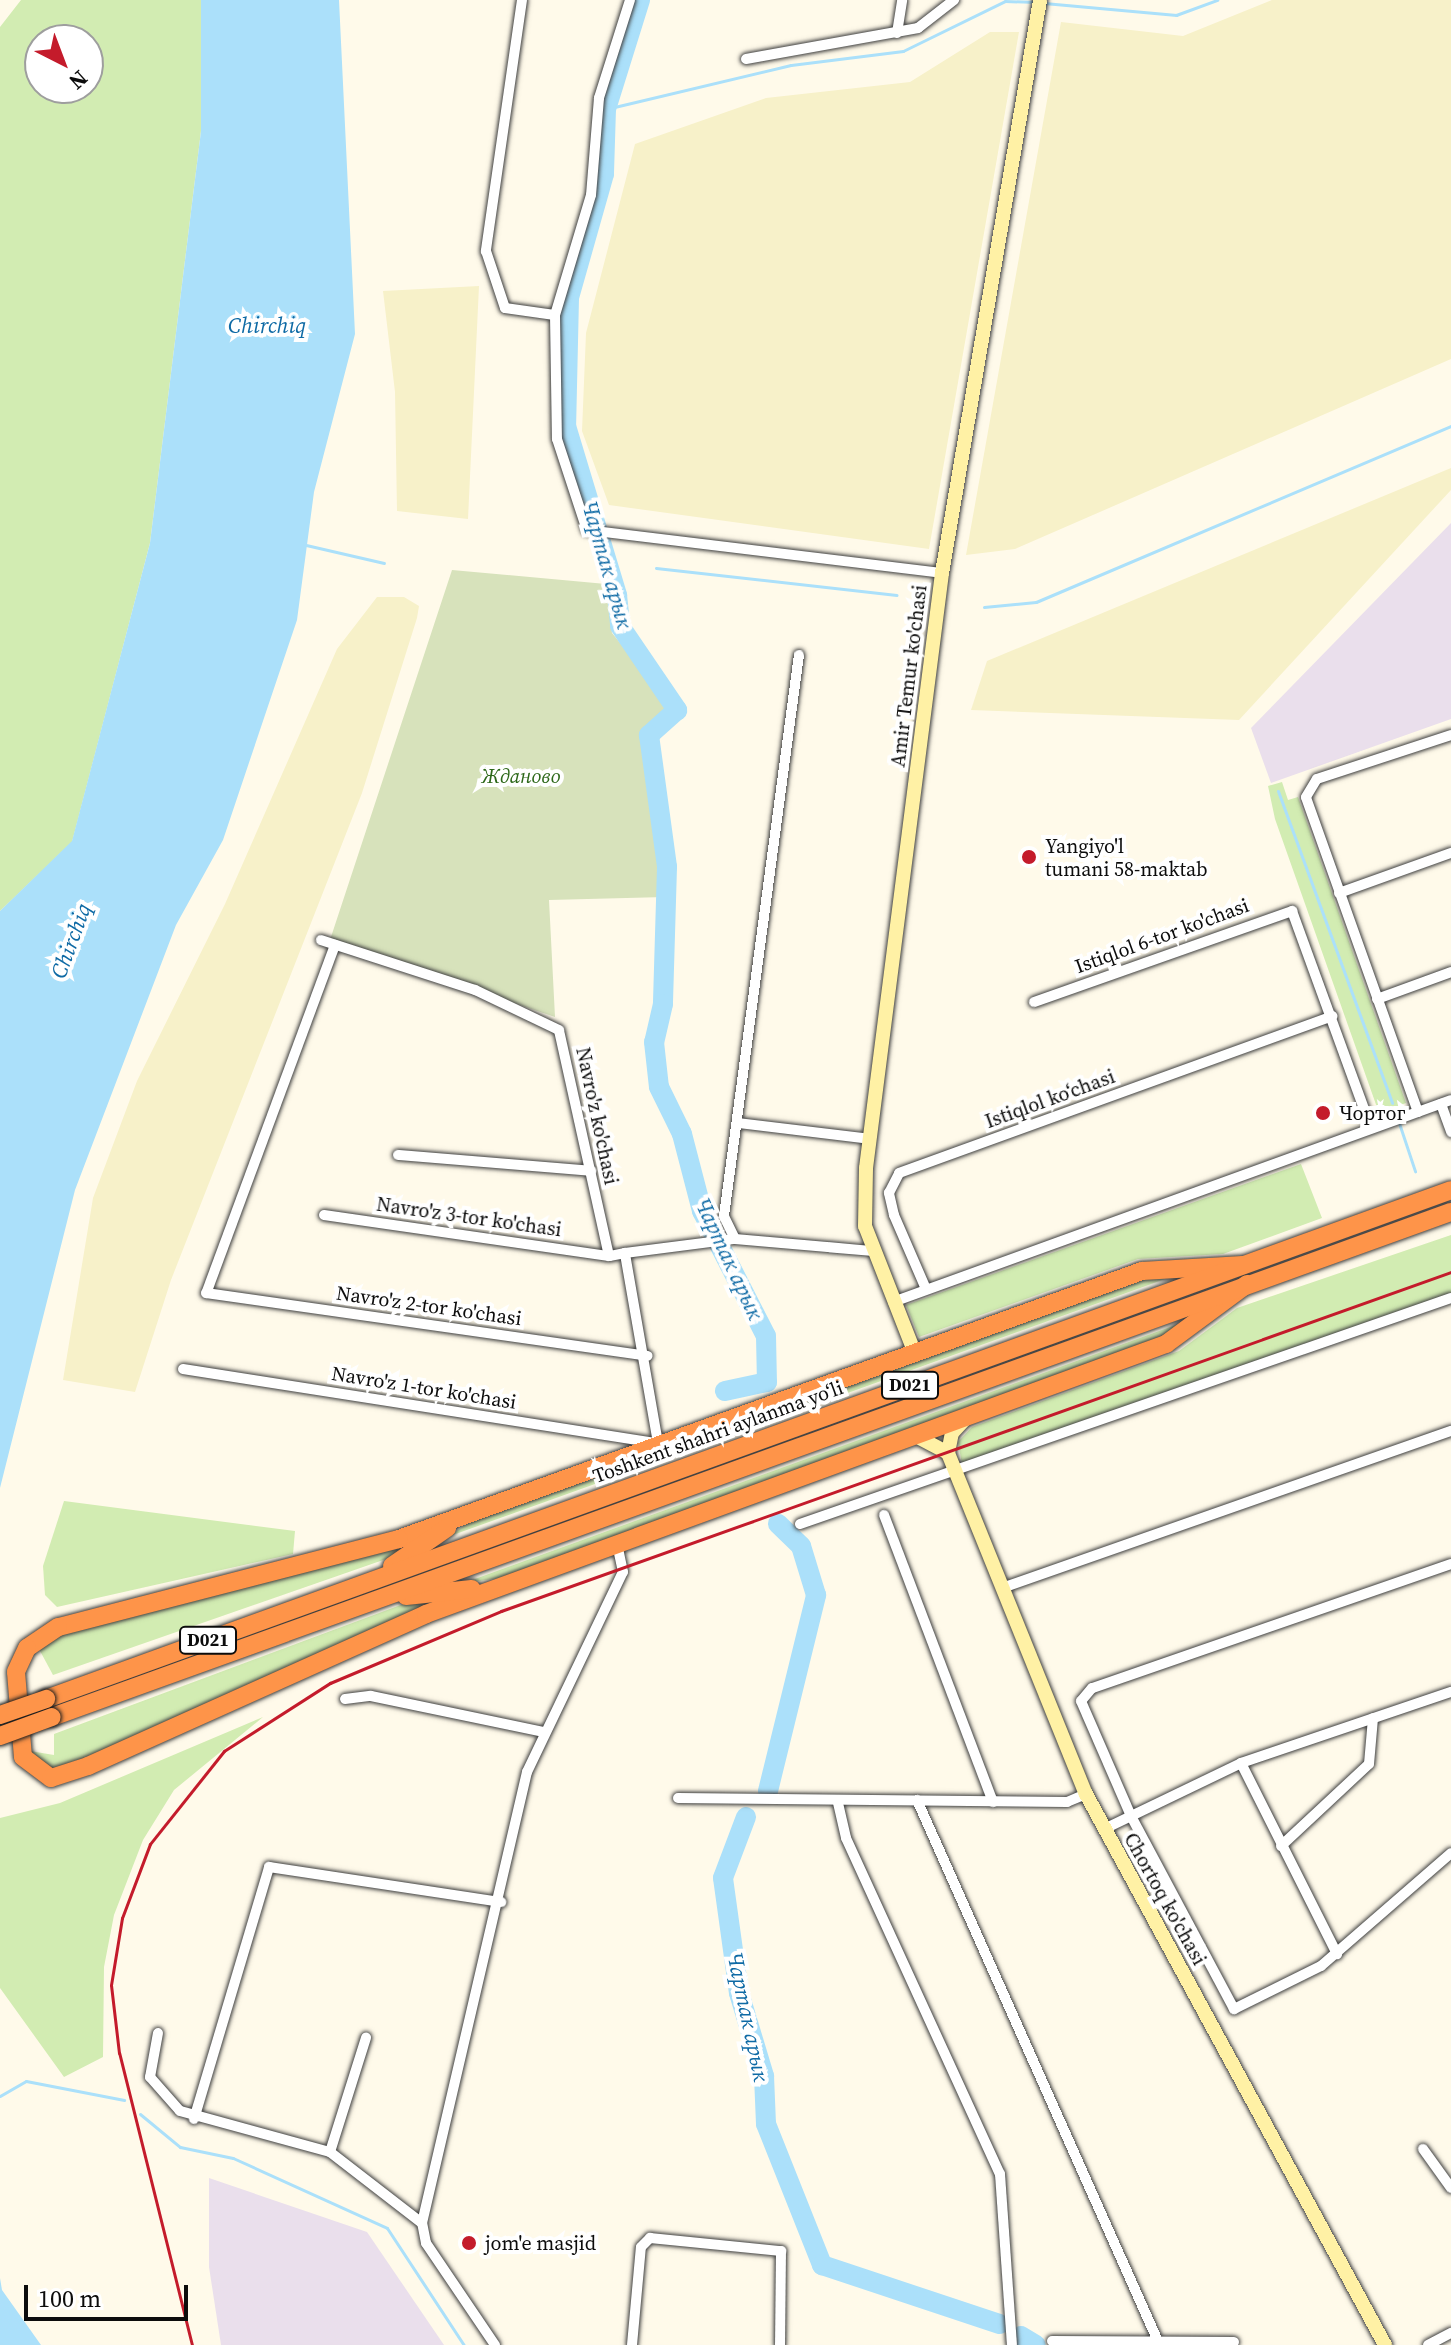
<!DOCTYPE html>
<meta charset="utf-8">
<style>
body{margin:0}
#map{position:relative;width:1451px;height:2345px;overflow:hidden;background:#fffaea;font-family:"Source Serif 4",serif}
div>[style]{position:absolute}
[style*='--x']{left:calc(var(--x)*1px);top:calc(var(--y)*1px);width:calc(var(--w)*1px);rotate:calc(var(--a)*1deg)}
.industrial>*{inset:0;background:#eadfec}
.farmland>*{inset:0;background:#f7f1c9}
.green>*{inset:0;background:#d2ecb2}
.cemetery>*{inset:0;background:#d7e2bb}
.water>*{inset:0;background:#abe0fa}
.stream>*{height:3px;margin:-1.5px;padding:0 1.5px;transform-origin:1.5px;border-radius:1.5px;background:#abe0fa}
.river>*{height:20px;margin:-10px;padding:0 10px;transform-origin:10px;border-radius:10px;background:#abe0fa}
.roads{filter:drop-shadow(0 0 2px #3f3f3f) drop-shadow(0 0 2px #3f3f3f)}
.street>*{height:10px;margin:-5px;padding:0 5px;transform-origin:5px;border-radius:5px;background:#fff}
.secondary>*{height:14px;margin:-7px;padding:0 7px;transform-origin:7px;border-radius:7px;background:#fff1a5}
.highway>*{height:18px;margin:-9px;padding:0 9px;transform-origin:9px;border-radius:9px;background:#fe9449}
.rail>*{height:3px;margin:-1.5px;padding:0 1.5px;transform-origin:1.5px;border-radius:1.5px;background:#c41b2b}
.bridges{filter:drop-shadow(0 0 2px #1d1d1d) drop-shadow(0 0 2px #1d1d1d)}
.highway-bridge>*{height:18px;margin:-9px;padding:0 9px;transform-origin:9px;border-radius:9px;background:#fe9449}
.dots>*{width:22px;height:22px;translate:-50% -50%;box-sizing:border-box;border:4px solid #fff;border-radius:50%}
span{translate:-50% -50%;white-space:nowrap;text-align:center;line-height:1.15;-webkit-text-stroke:8px #fff;paint-order:stroke}
.shield-label span{padding:2px 6px;background:#fff;border:2px solid;border-radius:6px;-webkit-text-stroke-width:0}
.shield-label{font-size:18px;color:#0c0c0c;font-weight:700}
.street-label{font-size:20px;color:#0c0c0c}
.park-label{font-size:20px;color:#2c6718;font-style:italic}
.poi-label{font-size:20px;color:#0c0c0c}
.left{translate:0 -50%;text-align:left}
.water-label{font-size:22px;color:#0e6aa5;font-style:italic}
.north{position:absolute;left:24px;top:24px;width:80px;height:80px;box-sizing:border-box;background:#fff;border:2px solid #9e9e9e;border-radius:50%;rotate:138deg;font-size:22px;font-weight:700;line-height:32px;text-align:center;color:#0c0c0c}
.north::after{content:'';display:block;margin:auto;width:28px;height:36px;background:#c41b2b;clip-path:polygon(50% 0,100% 100%,50% 72%,0 100%)}
.scale{position:absolute;left:24px;top:2285px;width:164px;height:36px;box-sizing:border-box;border:4px solid #0c0c0c;border-top:0;padding-left:10px;font-size:24px;line-height:28px;white-space:nowrap;color:#0c0c0c;-webkit-text-stroke:6px #fff;paint-order:stroke}
</style>
<div id="map">
<div class="industrial">
<i style="clip-path:polygon(1451px 523px,1451px 719px,1271px 783px,1251px 728px)"></i>
<i style="clip-path:polygon(209px 2178px,367px 2232px,444px 2345px,221px 2345px,209px 2267px)"></i>
</div>
<div class="farmland">
<i style="clip-path:polygon(1272px 0,1451px 0,1451px 359px,1015px 549px,966px 555px,1061px 22px,1183px 36px)"></i>
<i style="clip-path:polygon(990px 32px,1019px 32px,929px 549px,609px 505px,582px 431px,586px 333px,635px 144px,766px 98px,910px 82px)"></i>
<i style="clip-path:polygon(479px 286px,468px 519px,397px 511px,395px 392px,383px 291px)"></i>
<i style="clip-path:polygon(1451px 468px,1451px 490px,1239px 720px,971px 710px,987px 661px)"></i>
<i style="clip-path:polygon(377px 597px,404px 597px,419px 606px,417px 618px,362px 793px,171px 1280px,135px 1392px,63px 1380px,93px 1198px,137px 1081px,225px 904px,337px 649px)"></i>
</div>
<div class="green">
<i style="clip-path:polygon(evenodd,21px 0,201px 0,201px 131px,150px 543px,72px 842px,0 911px,0 27px,21px 0,40px 40px,88px 40px,88px 88px,40px 88px,40px 40px)"></i>
<i style="clip-path:polygon(1282px 782px,1288px 800px,1298px 797px,1406px 1103px,1379px 1113px,1275px 819px,1268px 786px)"></i>
<i style="clip-path:polygon(1301px 1164px,1322px 1218px,1223px 1254px,1138px 1259px,919px 1337px,906px 1305px)"></i>
<i style="clip-path:polygon(1451px 1235px,1451px 1293px,962px 1464px,958px 1442px,972px 1427px,1179px 1351px,1237px 1308px)"></i>
<i style="clip-path:polygon(1145px 1278px,1165px 1279px,450px 1536px,474px 1518px)"></i>
<i style="clip-path:polygon(1184px 1322px,1162px 1340px,508px 1577px,464px 1583px)"></i>
<i style="clip-path:polygon(64px 1501px,295px 1531px,293px 1554px,57px 1607px,45px 1595px,43px 1566px)"></i>
<i style="clip-path:polygon(417px 1540px,389px 1558px,53px 1675px,39px 1649px,64px 1634px)"></i>
<i style="clip-path:polygon(438px 1602px,104px 1754px,49px 1770px,30px 1751px,54px 1755px,54px 1734px,406px 1603px)"></i>
<i style="clip-path:polygon(263px 1717px,174px 1790px,143px 1840px,114px 1915px,104px 1967px,103px 2057px,64px 2077px,0 1988px,0 1818px,60px 1803px)"></i>
</div>
<div class="cemetery">
<i style="clip-path:polygon(452px 570px,606px 584px,612px 633px,668px 702px,668px 711px,642px 734px,665px 897px,549px 900px,555px 1017px,330px 940px)"></i>
</div>
<div class="water">
<i style="clip-path:polygon(201px 0,339px 0,355px 334px,314px 492px,297px 620px,223px 840px,176px 925px,75px 1190px,0 1488px,0 911px,72px 841px,150px 543px,201px 131px)"></i>
<i style="clip-path:polygon(0 2278px,2px 2290px,41px 2345px,0 2345px)"></i>
</div>
<div class="stream">
<i style="--x:1044;--y:3;--w:133;--a:5.2"></i>
<i style="--x:1176;--y:15;--w:44;--a:-20.1"></i>
<i style="--x:606;--y:109;--w:190;--a:-13.4"></i>
<i style="--x:791;--y:65;--w:113;--a:-7.1"></i>
<i style="--x:903;--y:51;--w:114;--a:-26.1"></i>
<i style="--x:1005;--y:1;--w:32;--a:2"></i>
<i style="--x:306;--y:545;--w:80;--a:13"></i>
<i style="--x:656;--y:568;--w:242;--a:6.4"></i>
<i style="--x:984;--y:607;--w:52;--a:-5.5"></i>
<i style="--x:1036;--y:602;--w:451;--a:-23"></i>
<i style="--x:1278;--y:791;--w:332;--a:69.9"></i>
<i style="--x:1399;--y:1123;--w:51;--a:71.6"></i>
<i style="--x:0;--y:2096;--w:30;--a:-30"></i>
<i style="--x:26;--y:2081;--w:100;--a:11"></i>
<i style="--x:140;--y:2114;--w:52;--a:39.5"></i>
<i style="--x:180;--y:2147;--w:54;--a:11.7"></i>
<i style="--x:233;--y:2158;--w:169;--a:24.4"></i>
<i style="--x:387;--y:2228;--w:140;--a:56.7"></i>
</div>
<div class="river">
<i style="--x:640;--y:0;--w:114;--a:107.3"></i>
<i style="--x:606;--y:109;--w:65;--a:91.8"></i>
<i style="--x:604;--y:174;--w:129;--a:105.8"></i>
<i style="--x:569;--y:298;--w:128;--a:91.3"></i>
<i style="--x:566;--y:426;--w:177;--a:73.2"></i>
<i style="--x:617;--y:595;--w:31;--a:84"></i>
<i style="--x:620;--y:626;--w:102;--a:55.8"></i>
<i style="--x:677;--y:710;--w:38;--a:138"></i>
<i style="--x:649;--y:735;--w:133;--a:82.2"></i>
<i style="--x:667;--y:867;--w:137;--a:91.7"></i>
<i style="--x:663;--y:1004;--w:39;--a:103"></i>
<i style="--x:654;--y:1042;--w:45;--a:83.7"></i>
<i style="--x:659;--y:1087;--w:52;--a:63.9"></i>
<i style="--x:682;--y:1134;--w:80;--a:75.4"></i>
<i style="--x:702;--y:1211;--w:140;--a:62.9"></i>
<i style="--x:766;--y:1336;--w:46;--a:88.8"></i>
<i style="--x:767;--y:1382;--w:43;--a:167.9"></i>
<i style="--x:768;--y:1791;--w:202;--a:-76.2"></i>
<i style="--x:816;--y:1595;--w:51;--a:-107"></i>
<i style="--x:801;--y:1546;--w:32;--a:-136"></i>
<i style="--x:746;--y:1817;--w:65;--a:110.7"></i>
<i style="--x:723;--y:1878;--w:116;--a:82.1"></i>
<i style="--x:739;--y:1993;--w:87;--a:73.2"></i>
<i style="--x:764;--y:2076;--w:48;--a:87.6"></i>
<i style="--x:766;--y:2124;--w:152;--a:68.3"></i>
<i style="--x:822;--y:2265;--w:187;--a:18.4"></i>
<i style="--x:1021;--y:2336;--w:17;--a:31"></i>
</div>
<div class="roads">
<div class="street">
<i style="--x:522;--y:0;--w:254;--a:98.2"></i>
<i style="--x:486;--y:251;--w:60;--a:71.6"></i>
<i style="--x:505;--y:308;--w:50;--a:8"></i>
<i style="--x:630;--y:0;--w:103;--a:107.6"></i>
<i style="--x:599;--y:98;--w:97;--a:94.7"></i>
<i style="--x:591;--y:195;--w:125;--a:106.7"></i>
<i style="--x:555;--y:315;--w:124;--a:89.1"></i>
<i style="--x:557;--y:439;--w:96;--a:71.8"></i>
<i style="--x:587;--y:530;--w:358;--a:6.9"></i>
<i style="--x:897;--y:33;--w:33;--a:-81"></i>
<i style="--x:746;--y:59;--w:175;--a:-10.2"></i>
<i style="--x:918;--y:28;--w:46;--a:-37.9"></i>
<i style="--x:1339;--y:893;--w:119;--a:-19.7"></i>
<i style="--x:335;--y:945;--w:371;--a:110.3"></i>
<i style="--x:206;--y:1293;--w:446;--a:8.1"></i>
<i style="--x:1377;--y:999;--w:79;--a:-20"></i>
<i style="--x:1034;--y:1002;--w:274;--a:-19.4"></i>
<i style="--x:1292;--y:911;--w:231;--a:70"></i>
<i style="--x:1441;--y:1104;--w:30;--a:70"></i>
<i style="--x:1418;--y:1112;--w:334;--a:-109.6"></i>
<i style="--x:1306;--y:797;--w:21;--a:-59"></i>
<i style="--x:1317;--y:779;--w:141;--a:-18.2"></i>
<i style="--x:738;--y:1123;--w:133;--a:6.9"></i>
<i style="--x:398;--y:1155;--w:194;--a:4.7"></i>
<i style="--x:324;--y:1215;--w:288;--a:8.2"></i>
<i style="--x:735;--y:1239;--w:25;--a:-116"></i>
<i style="--x:724;--y:1216;--w:566;--a:-82.39"></i>
<i style="--x:625;--y:1253;--w:111;--a:-7.3"></i>
<i style="--x:735;--y:1239;--w:139;--a:5"></i>
<i style="--x:926;--y:1289;--w:81;--a:-113.4"></i>
<i style="--x:894;--y:1215;--w:23;--a:-103"></i>
<i style="--x:889;--y:1193;--w:22;--a:-63"></i>
<i style="--x:899;--y:1173;--w:461;--a:-19.9"></i>
<i style="--x:893;--y:1302;--w:593;--a:-19.9"></i>
<i style="--x:183;--y:1369;--w:481;--a:8.9"></i>
<i style="--x:658;--y:1443;--w:193;--a:-99.9"></i>
<i style="--x:625;--y:1253;--w:16;--a:169"></i>
<i style="--x:609;--y:1256;--w:231;--a:-102.5"></i>
<i style="--x:559;--y:1030;--w:93;--a:-154.5"></i>
<i style="--x:475;--y:990;--w:162;--a:-162"></i>
<i style="--x:884;--y:1515;--w:307;--a:69.2"></i>
<i style="--x:800;--y:1524;--w:689;--a:-19.14"></i>
<i style="--x:1451;--y:1564;--w:380;--a:160.9"></i>
<i style="--x:1092;--y:1688;--w:17;--a:130"></i>
<i style="--x:1081;--y:1701;--w:125;--a:66.5"></i>
<i style="--x:1131;--y:1816;--w:219;--a:61.9"></i>
<i style="--x:1234;--y:2009;--w:97;--a:-26.3"></i>
<i style="--x:1321;--y:1966;--w:172;--a:-41"></i>
<i style="--x:1002;--y:1588;--w:476;--a:-19.3"></i>
<i style="--x:345;--y:1699;--w:26;--a:-7"></i>
<i style="--x:371;--y:1696;--w:177;--a:11.8"></i>
<i style="--x:1241;--y:1763;--w:214;--a:63.3"></i>
<i style="--x:678;--y:1798;--w:389;--a:0.6"></i>
<i style="--x:1067;--y:1802;--w:21;--a:-23"></i>
<i style="--x:917;--y:1800;--w:590;--a:66"></i>
<i style="--x:838;--y:1803;--w:36;--a:77"></i>
<i style="--x:846;--y:1838;--w:370;--a:65.4"></i>
<i style="--x:1000;--y:2174;--w:171;--a:86"></i>
<i style="--x:1104;--y:1829;--w:152;--a:-25.7"></i>
<i style="--x:1241;--y:1763;--w:222;--a:-18.7"></i>
<i style="--x:1281;--y:1846;--w:120;--a:-43"></i>
<i style="--x:1369;--y:1764;--w:46;--a:-85"></i>
<i style="--x:158;--y:2033;--w:45;--a:100.3"></i>
<i style="--x:150;--y:2077;--w:45;--a:48.6"></i>
<i style="--x:180;--y:2111;--w:156;--a:15.3"></i>
<i style="--x:330;--y:2152;--w:116;--a:37.7"></i>
<i style="--x:194;--y:2119;--w:263;--a:-73.4"></i>
<i style="--x:269;--y:1867;--w:235;--a:8.6"></i>
<i style="--x:1423;--y:2149;--w:48;--a:54.3"></i>
<i style="--x:330;--y:2152;--w:120;--a:-72.5"></i>
<i style="--x:1052;--y:2341;--w:182;--a:0.3"></i>
<i style="--x:495;--y:2345;--w:123;--a:-124.1"></i>
<i style="--x:426;--y:2243;--w:20;--a:-101"></i>
<i style="--x:422;--y:2223;--w:463;--a:-76.9"></i>
<i style="--x:527;--y:1772;--w:222;--a:-64.4"></i>
<i style="--x:623;--y:1572;--w:30;--a:-102"></i>
<i style="--x:632;--y:2345;--w:98;--a:-84.8"></i>
<i style="--x:641;--y:2247;--w:13;--a:-45"></i>
<i style="--x:650;--y:2238;--w:132;--a:5.7"></i>
<i style="--x:781;--y:2251;--w:94;--a:90.6"></i>
<i style="--x:1428;--y:2345;--w:26;--a:-28"></i>
</div>
<div class="secondary">
<i style="--x:914;--y:1351;--w:134;--a:-111.4"></i>
<i style="--x:865;--y:1226;--w:58;--a:-89"></i>
<i style="--x:866;--y:1168;--w:600;--a:-82.72"></i>
<i style="--x:942;--y:573;--w:581;--a:-80.29"></i>
<i style="--x:916;--y:1436;--w:36;--a:28"></i>
<i style="--x:948;--y:1453;--w:20;--a:-79"></i>
<i style="--x:952;--y:1433;--w:21;--a:-47"></i>
<i style="--x:948;--y:1453;--w:368;--a:68"></i>
<i style="--x:1086;--y:1794;--w:627;--a:61.51"></i>
</div>
<div class="highway">
<i style="--x:1243;--y:1265;--w:101;--a:176.6"></i>
<i style="--x:1142;--y:1271;--w:790;--a:160.17"></i>
<i style="--x:399;--y:1539;--w:352;--a:165.5"></i>
<i style="--x:58;--y:1627;--w:37;--a:146"></i>
<i style="--x:27;--y:1648;--w:26;--a:115"></i>
<i style="--x:16;--y:1672;--w:85;--a:85.3"></i>
<i style="--x:23;--y:1757;--w:35;--a:37"></i>
<i style="--x:51;--y:1778;--w:39;--a:-18"></i>
<i style="--x:88;--y:1766;--w:371;--a:-24.2"></i>
<i style="--x:426;--y:1614;--w:788;--a:-20.05"></i>
<i style="--x:1166;--y:1344;--w:101;--a:-36.5"></i>
<i style="--x:392;--y:1566;--w:67;--a:-34.6"></i>
<i style="--x:406;--y:1596;--w:66;--a:-6.1"></i>
<i style="--x:46;--y:1699;--w:1494;--a:-19.91"></i>
<i style="--x:52;--y:1717;--w:1487;--a:-19.85"></i>
</div>
</div>
<div class="rail">
<i style="--x:192;--y:2345;--w:301;--a:-104"></i>
<i style="--x:119;--y:2053;--w:68;--a:-96.7"></i>
<i style="--x:111;--y:1985;--w:68;--a:-80.7"></i>
<i style="--x:122;--y:1918;--w:79;--a:-69.3"></i>
<i style="--x:150;--y:1844;--w:119;--a:-51.5"></i>
<i style="--x:224;--y:1751;--w:126;--a:-32.7"></i>
<i style="--x:330;--y:1683;--w:186;--a:-22.8"></i>
<i style="--x:501;--y:1611;--w:1009;--a:-19.64"></i>
</div>
<div class="bridges">
<div class="highway-bridge">
<i style="--x:0;--y:1715;--w:49;--a:-19.2"></i>
<i style="--x:0;--y:1736;--w:55;--a:-20.1"></i>
</div>
</div>
<div class="dots">
<i style="left:1029px;top:857px;background:#c41b2b"></i>
<i style="left:1323px;top:1113px;background:#c41b2b"></i>
<i style="left:469px;top:2243px;background:#c41b2b"></i>
</div>
<div class="shield-label">
<span style="left:910px;top:1385px">D021</span>
<span style="left:208px;top:1640px">D021</span>
</div>
<div class="street-label">
<span style="left:909px;top:676px;rotate:-83deg">Amir Temur ko'chasi</span>
<span style="left:1162px;top:936px;rotate:-20deg">Istiqlol 6-tor ko'chasi</span>
<span style="left:1050px;top:1099px;rotate:-20deg">Istiqlol koʻchasi</span>
<span style="left:597px;top:1116px;rotate:78deg">Navro'z ko'chasi</span>
<span style="left:469px;top:1217px;rotate:8deg">Navro'z 3-tor ko'chasi</span>
<span style="left:429px;top:1306px;rotate:8deg">Navro'z 2-tor ko'chasi</span>
<span style="left:424px;top:1388px;rotate:9deg">Navro'z 1-tor ko'chasi</span>
<span style="left:718px;top:1432px;rotate:-20deg">Toshkent shahri aylanma yoʻli</span>
<span style="left:1165px;top:1899px;rotate:61deg">Chortoq ko'chasi</span>
</div>
<div class="park-label">
<span style="left:521px;top:776px">Жданово</span>
</div>
<div class="poi-label">
<span class="left" style="left:1045px;top:858px">Yangiyo'l<br>tumani 58-maktab</span>
<span class="left" style="left:1339px;top:1113px">Чортог</span>
<span class="left" style="left:485px;top:2243px">jom'e masjid</span>
</div>
<div class="water-label">
<span style="left:267px;top:326px">Chirchiq</span>
<span style="left:607px;top:565px;rotate:74deg">Чартак арык</span>
<span style="left:71px;top:941px;rotate:-70deg">Chirchiq</span>
<span style="left:729px;top:1259px;rotate:65deg">Чартак арык</span>
<span style="left:748px;top:2017px;rotate:78deg">Чартак арык</span>
</div>
<div class="north">N</div>
<div class="scale">100 m</div>
</div>
